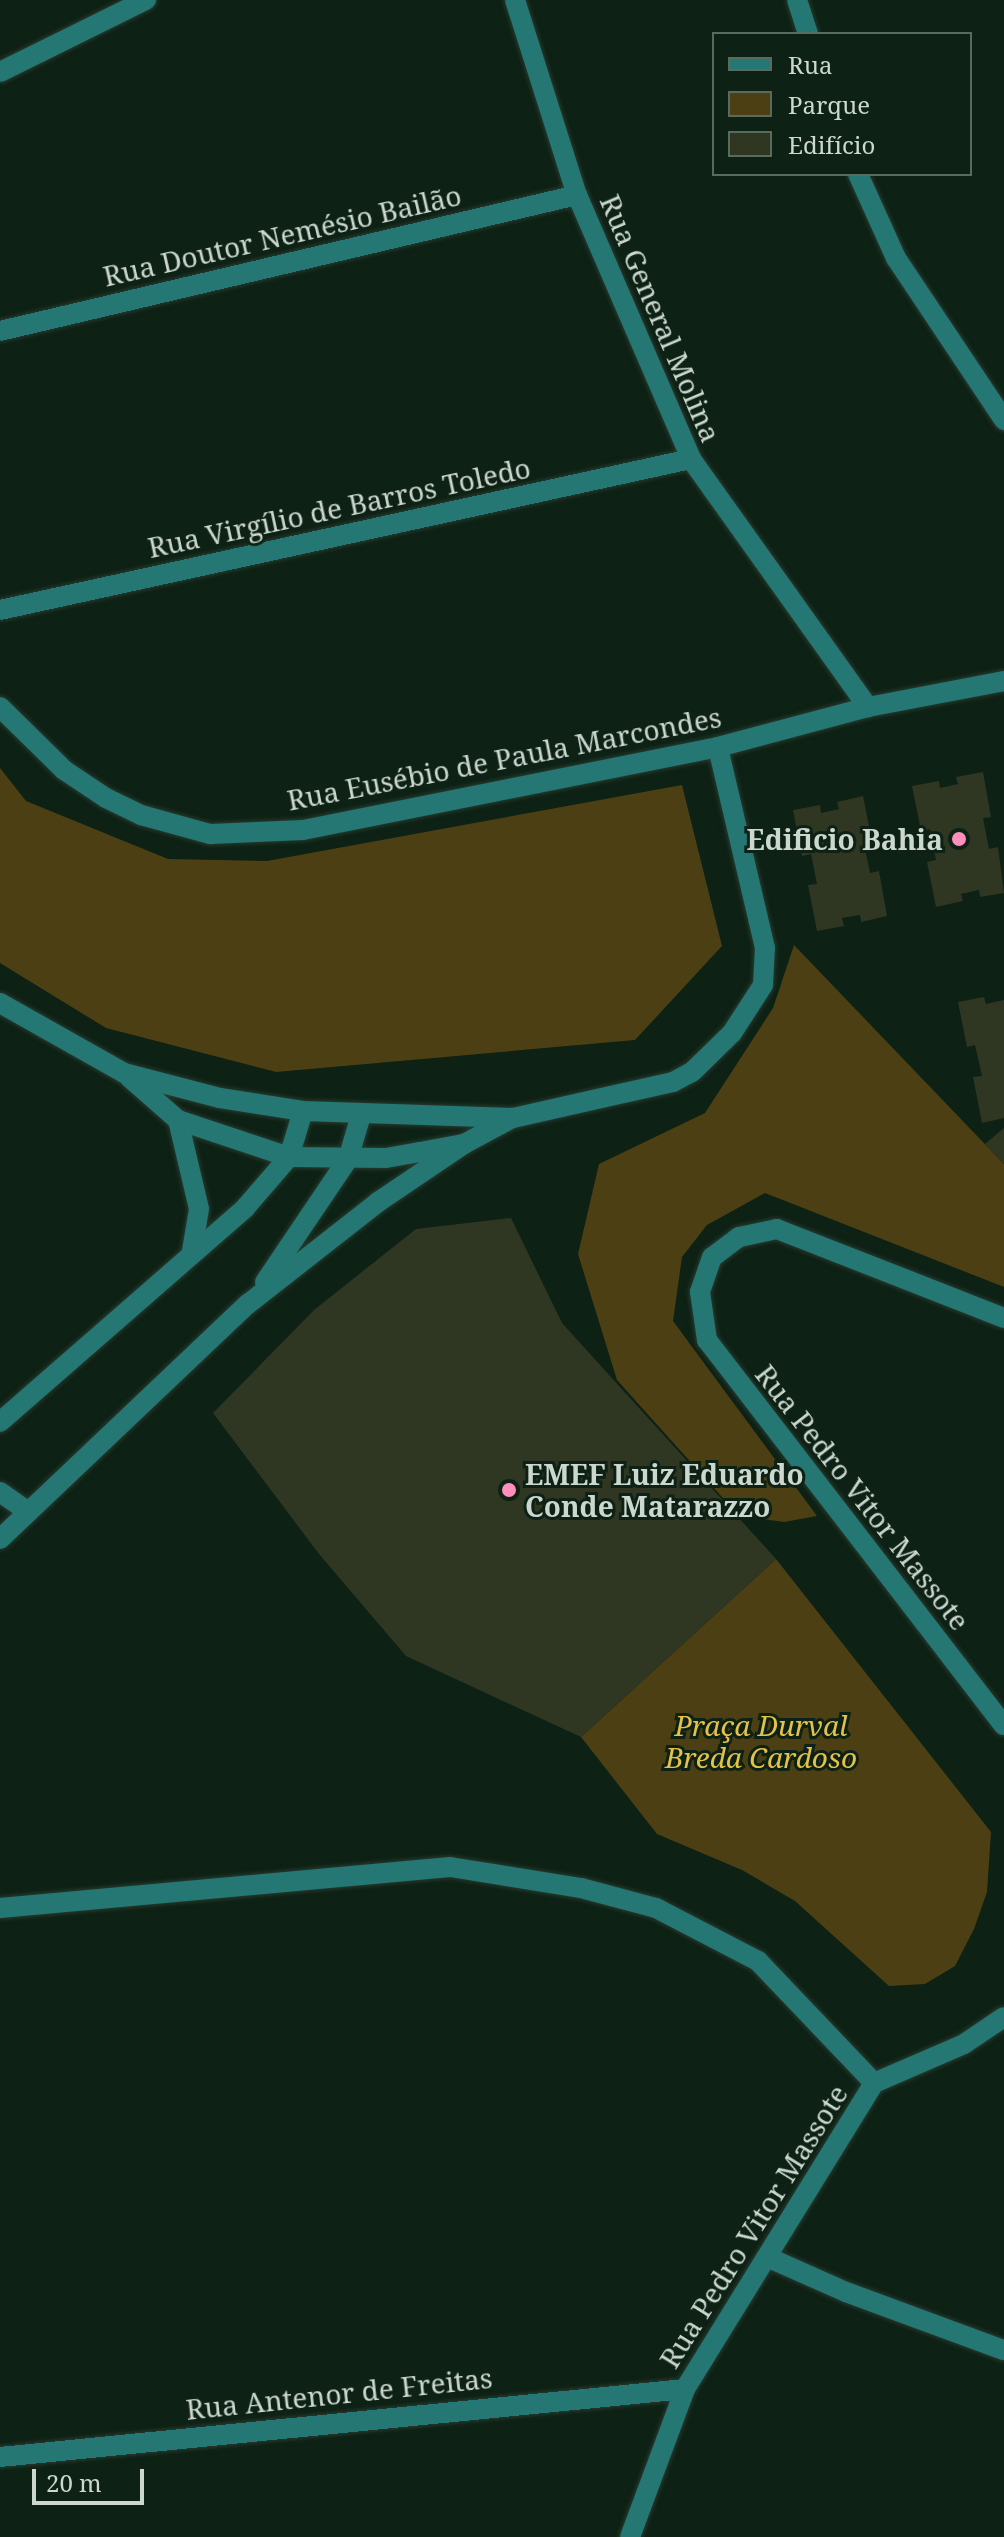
<!DOCTYPE html>
<meta charset="utf-8">
<style>
body{margin:0}
#map{position:relative;width:1004px;height:2537px;overflow:hidden;background:#0d2115;font-family:"Noto Serif",serif}
div>[style]{position:absolute}
[style*='--x']{left:calc(var(--x)*1px);top:calc(var(--y)*1px);width:calc(var(--w)*1px);rotate:calc(var(--a)*1deg)}
.green>*{inset:0;background:#4c3f13}
.building>*{inset:0;background:#2f3723}
.roads{filter:drop-shadow(0 0 2px #283a2f) drop-shadow(0 0 2px #283a2f)}
.minor>*{height:20px;margin:-10px;padding:0 10px;transform-origin:10px;border-radius:10px;background:#247772}
.dots>*{width:22px;height:22px;translate:-50% -50%;box-sizing:border-box;border:4px solid #0d2115;border-radius:50%}
span{translate:-50% -50%;white-space:nowrap;text-align:center;line-height:1.15;-webkit-text-stroke:6px #0d2115;paint-order:stroke}
.street-label{font-size:28px;color:#cbd7cf}
.poi-label{font-size:28px;color:#cbd7cf;font-weight:700}
.right{translate:-100% -50%;text-align:right}
.left{translate:0 -50%;text-align:left}
.park-label{font-size:28px;color:#e5c146;font-style:italic}
.legend{position:absolute;left:712px;top:32px;width:260px;height:144px;box-sizing:border-box;background:#0d2115;border:2px solid #596a5f;margin:0;padding:10px 14px;list-style:none;font-size:24px;color:#cbd7cf}
.legend li{display:flex;align-items:center;gap:16px;height:40px}
.legend b{width:40px;border:2px solid #596a5f}
.scale{position:absolute;left:32px;top:2469px;width:112px;height:36px;box-sizing:border-box;border:4px solid #cbd7cf;border-top:0;padding-left:10px;font-size:24px;line-height:28px;white-space:nowrap;color:#cbd7cf;-webkit-text-stroke:6px #0d2115;paint-order:stroke}
</style>
<div id="map">
<div class="green">
<i style="clip-path:polygon(0 768px,26px 801px,168px 859px,267px 861px,682px 785px,722px 946px,635px 1040px,276px 1072px,106px 1028px,0 963px)"></i>
<i style="clip-path:polygon(794px 945px,1004px 1164px,1004px 1287px,765px 1193px,707px 1225px,682px 1257px,673px 1321px,817px 1516px,784px 1522px,739px 1516px,617px 1380px,578px 1254px,599px 1164px,705px 1113px,773px 1008px)"></i>
<i style="clip-path:polygon(776px 1559px,991px 1832px,987px 1892px,974px 1929px,955px 1966px,925px 1984px,889px 1986px,795px 1901px,742px 1870px,657px 1834px,581px 1737px)"></i>
</div>
<div class="building">
<i style="clip-path:polygon(983px 772px,991px 817px,983px 818px,989px 849px,998px 847px,1004px 893px,980px 897px,979px 890px,961px 894px,963px 901px,936px 907px,927px 862px,936px 860px,930px 829px,921px 831px,912px 786px,939px 781px,940px 788px,958px 784px,956px 777px)"></i>
<i style="clip-path:polygon(863px 796px,872px 841px,864px 843px,870px 873px,879px 871px,887px 916px,861px 922px,860px 915px,842px 918px,844px 926px,817px 931px,808px 885px,817px 884px,811px 854px,802px 856px,793px 810px,820px 805px,821px 813px,839px 809px,837px 802px)"></i>
<i style="clip-path:polygon(984px 997px,986px 1004px,1004px 1000px,1004px 1118px,982px 1123px,973px 1077px,982px 1076px,975px 1045px,967px 1047px,958px 1002px)"></i>
<i style="clip-path:polygon(1004px 1128px,1004px 1164px,985px 1144px)"></i>
<i style="clip-path:polygon(511px 1218px,562px 1323px,776px 1559px,581px 1737px,406px 1656px,319px 1554px,213px 1413px,314px 1310px,416px 1229px)"></i>
</div>
<div class="roads">
<div class="minor">
<i style="--x:515;--y:0;--w:205;--a:72.4"></i>
<i style="--x:577;--y:195;--w:288;--a:66.6"></i>
<i style="--x:691;--y:459;--w:305;--a:54.5"></i>
<i style="--x:797;--y:0;--w:36;--a:72"></i>
<i style="--x:0;--y:72;--w:163;--a:-26.3"></i>
<i style="--x:858;--y:174;--w:92;--a:65.7"></i>
<i style="--x:896;--y:258;--w:195;--a:56.3"></i>
<i style="--x:0;--y:331;--w:593;--a:-13.26"></i>
<i style="--x:0;--y:610;--w:707;--a:-12.33"></i>
<i style="--x:0;--y:707;--w:90;--a:44.5"></i>
<i style="--x:64;--y:770;--w:50;--a:33.7"></i>
<i style="--x:106;--y:798;--w:39;--a:26"></i>
<i style="--x:141;--y:815;--w:72;--a:15.4"></i>
<i style="--x:210;--y:834;--w:93;--a:-2.5"></i>
<i style="--x:303;--y:830;--w:423;--a:-11.3"></i>
<i style="--x:718;--y:747;--w:155;--a:-14.9"></i>
<i style="--x:868;--y:707;--w:138;--a:-10.8"></i>
<i style="--x:0;--y:1003;--w:142;--a:29.4"></i>
<i style="--x:124;--y:1073;--w:99;--a:14.6"></i>
<i style="--x:220;--y:1098;--w:84;--a:8.9"></i>
<i style="--x:303;--y:1111;--w:210;--a:1.9"></i>
<i style="--x:513;--y:1118;--w:164;--a:-12.7"></i>
<i style="--x:673;--y:1082;--w:21;--a:-28"></i>
<i style="--x:692;--y:1072;--w:56;--a:-44.3"></i>
<i style="--x:732;--y:1033;--w:57;--a:-57.1"></i>
<i style="--x:763;--y:985;--w:37;--a:-87"></i>
<i style="--x:765;--y:948;--w:206;--a:-103.2"></i>
<i style="--x:130;--y:1078;--w:64;--a:41.2"></i>
<i style="--x:178;--y:1120;--w:117;--a:18.4"></i>
<i style="--x:289;--y:1157;--w:97;--a:0.6"></i>
<i style="--x:386;--y:1158;--w:35;--a:-10"></i>
<i style="--x:420;--y:1152;--w:45;--a:-10.3"></i>
<i style="--x:464;--y:1144;--w:55;--a:-28.4"></i>
<i style="--x:178;--y:1120;--w:91;--a:76.7"></i>
<i style="--x:199;--y:1209;--w:43;--a:99.5"></i>
<i style="--x:265;--y:1282;--w:148;--a:-56"></i>
<i style="--x:348;--y:1159;--w:46;--a:-73.5"></i>
<i style="--x:1004;--y:1318;--w:244;--a:-158.6"></i>
<i style="--x:777;--y:1229;--w:39;--a:168"></i>
<i style="--x:739;--y:1237;--w:34;--a:143"></i>
<i style="--x:712;--y:1257;--w:37;--a:109"></i>
<i style="--x:700;--y:1292;--w:49;--a:81.7"></i>
<i style="--x:707;--y:1340;--w:486;--a:52.4"></i>
<i style="--x:0;--y:1422;--w:325;--a:-41.1"></i>
<i style="--x:245;--y:1208;--w:67;--a:-49.2"></i>
<i style="--x:289;--y:1157;--w:48;--a:-73.1"></i>
<i style="--x:0;--y:1492;--w:35;--a:35"></i>
<i style="--x:0;--y:1539;--w:342;--a:-43.5"></i>
<i style="--x:248;--y:1304;--w:165;--a:-38.1"></i>
<i style="--x:378;--y:1202;--w:104;--a:-34"></i>
<i style="--x:0;--y:1908;--w:452;--a:-5.2"></i>
<i style="--x:450;--y:1867;--w:133;--a:9.1"></i>
<i style="--x:581;--y:1888;--w:78;--a:14.9"></i>
<i style="--x:656;--y:1908;--w:115;--a:27.5"></i>
<i style="--x:758;--y:1961;--w:168;--a:46.4"></i>
<i style="--x:767;--y:2257;--w:86;--a:23.9"></i>
<i style="--x:846;--y:2292;--w:168;--a:20.2"></i>
<i style="--x:0;--y:2457;--w:688;--a:-5.67"></i>
<i style="--x:630;--y:2537;--w:158;--a:-69.6"></i>
<i style="--x:685;--y:2389;--w:360;--a:-58.3"></i>
<i style="--x:874;--y:2083;--w:98;--a:-23.4"></i>
<i style="--x:964;--y:2044;--w:48;--a:-34"></i>
</div>
</div>
<div class="dots">
<i style="left:959px;top:839px;background:#ff8eba"></i>
<i style="left:509px;top:1490px;background:#ff8eba"></i>
</div>
<div class="street-label">
<span style="left:282px;top:235px;rotate:-13deg">Rua Doutor Nemésio Bailão</span>
<span style="left:661px;top:318px;rotate:67deg">Rua General Molina</span>
<span style="left:339px;top:507px;rotate:-12deg">Rua Virgílio de Barros Toledo</span>
<span style="left:504px;top:758px;rotate:-11deg">Rua Eusébio de Paula Marcondes</span>
<span style="left:863px;top:1497px;rotate:52deg">Rua Pedro Vitor Massote</span>
<span style="left:753px;top:2226px;rotate:-58deg">Rua Pedro Vitor Massote</span>
<span style="left:339px;top:2393px;rotate:-6deg">Rua Antenor de Freitas</span>
</div>
<div class="poi-label">
<span class="right" style="left:943px;top:839px">Edificio Bahia</span>
<span class="left" style="left:525px;top:1490px">EMEF Luiz Eduardo<br>Conde Matarazzo</span>
</div>
<div class="park-label">
<span style="left:761px;top:1741px">Praça Durval<br>Breda Cardoso</span>
</div>
<ul class="legend">
<li><b style="height:10px;background:#247772"></b>Rua</li>
<li><b style="height:22px;background:#4c3f13"></b>Parque</li>
<li><b style="height:22px;background:#2f3723"></b>Edifício</li>
</ul>
<div class="scale">20 m</div>
</div>
